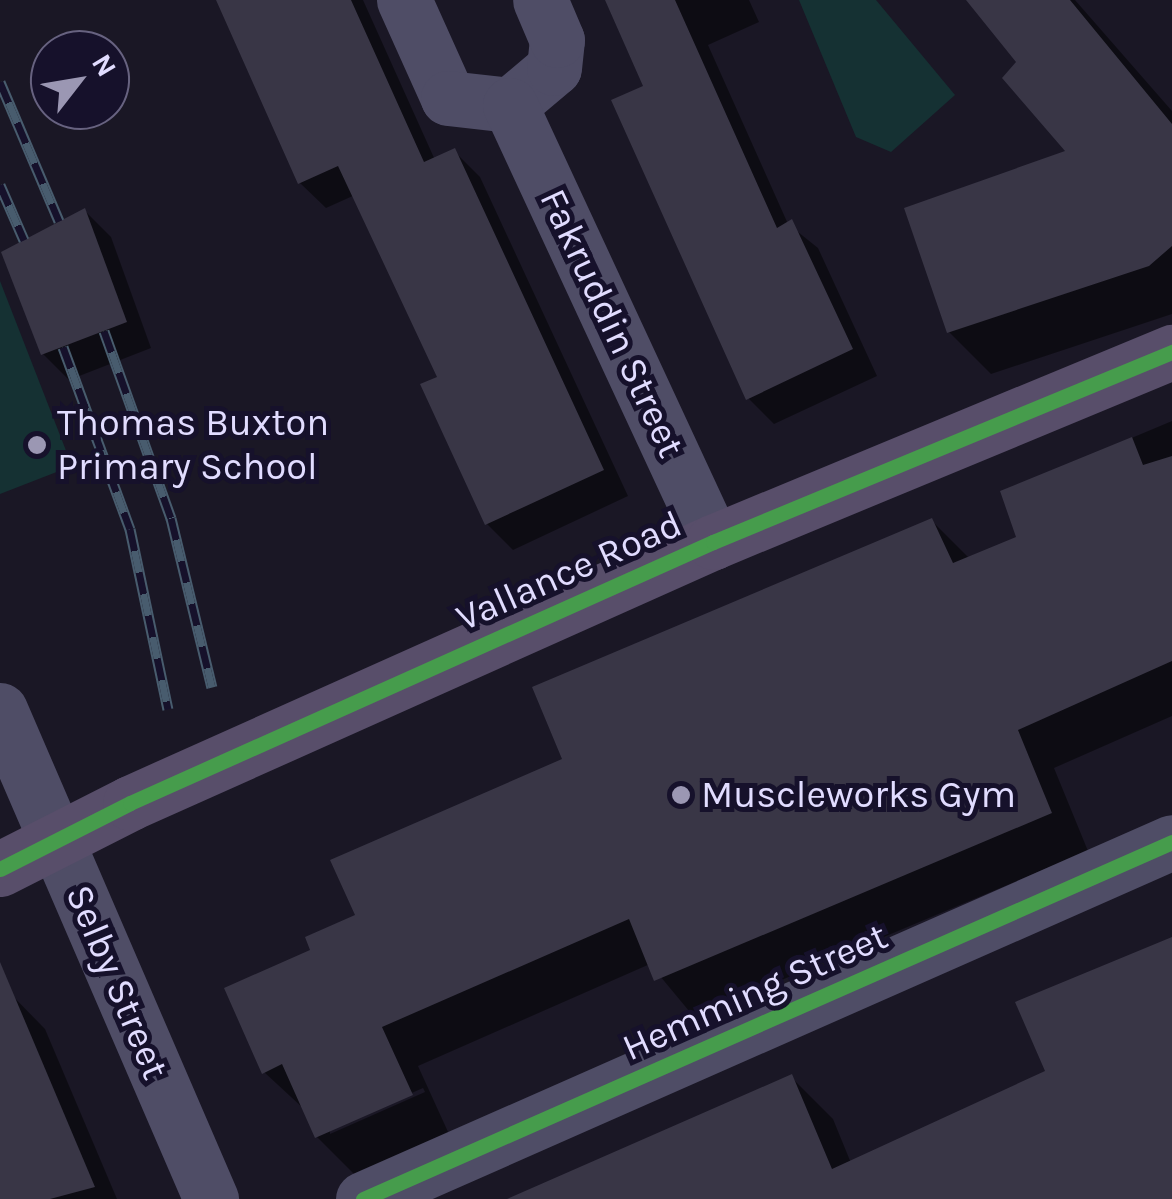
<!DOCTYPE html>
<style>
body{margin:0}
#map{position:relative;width:1172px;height:1199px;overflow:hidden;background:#1a1725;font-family:Karla,sans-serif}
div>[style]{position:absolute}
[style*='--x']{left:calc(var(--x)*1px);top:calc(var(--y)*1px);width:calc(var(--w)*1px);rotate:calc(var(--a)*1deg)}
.green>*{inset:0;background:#153133}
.shadow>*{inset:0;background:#0007}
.building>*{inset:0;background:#393646}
.minor>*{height:55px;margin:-27.5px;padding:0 27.5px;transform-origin:27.5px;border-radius:27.5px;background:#4f4d66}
.major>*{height:55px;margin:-27.5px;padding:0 27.5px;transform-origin:27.5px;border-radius:27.5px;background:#584e6a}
.rail>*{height:11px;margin-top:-5.5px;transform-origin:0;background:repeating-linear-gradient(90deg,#16112b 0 22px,#485c6e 0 44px);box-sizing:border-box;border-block:2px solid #485c6e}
.cycleway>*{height:15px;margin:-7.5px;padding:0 7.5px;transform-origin:7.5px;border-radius:7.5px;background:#469c4c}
.dots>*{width:28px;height:28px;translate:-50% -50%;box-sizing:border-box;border:5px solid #16112b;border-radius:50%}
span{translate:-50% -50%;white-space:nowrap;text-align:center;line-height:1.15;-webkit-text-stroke:10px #16112b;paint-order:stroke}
.street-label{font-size:38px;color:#e1dcff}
.poi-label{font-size:38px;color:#e1dcff}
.left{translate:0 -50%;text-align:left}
.north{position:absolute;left:30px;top:30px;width:100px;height:100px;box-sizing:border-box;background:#16112b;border:2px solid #676280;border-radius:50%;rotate:59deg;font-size:28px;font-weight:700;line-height:40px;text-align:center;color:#e1dcff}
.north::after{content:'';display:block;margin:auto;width:35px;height:45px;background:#9b97b3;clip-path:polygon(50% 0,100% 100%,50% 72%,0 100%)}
</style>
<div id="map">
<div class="green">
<i style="clip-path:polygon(799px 0,876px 0,955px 95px,891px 152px,856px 137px)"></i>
<i style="clip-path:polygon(0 281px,72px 466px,0 494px)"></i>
</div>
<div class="shadow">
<i style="clip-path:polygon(219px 0,363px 0,435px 160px,454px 151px,480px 177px,628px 496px,513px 550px,487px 524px,440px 378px,355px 195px,326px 208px,300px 183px)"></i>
<i style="clip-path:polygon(607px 0,749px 0,759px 22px,708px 45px,788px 224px,818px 248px,877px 376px,774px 424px,748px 398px,646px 88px)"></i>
<i style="clip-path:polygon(969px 0,1075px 0,1172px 111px,1172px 314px,991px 374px,949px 332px,1069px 152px,1019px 62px)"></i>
<i style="clip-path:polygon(85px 211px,111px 237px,151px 348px,69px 380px,43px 354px)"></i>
<i style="clip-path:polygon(evenodd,1172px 421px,1172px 716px,1054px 768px,1088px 851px,694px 1017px,650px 964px,418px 1066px,449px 1134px,355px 1175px,317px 1137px,304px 1109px,264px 1072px,313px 952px,565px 761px,932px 521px,970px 559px,1019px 539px,1003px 492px,1172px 421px,423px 1088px,425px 1092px,330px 1134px,330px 1129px,423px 1088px)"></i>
<i style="clip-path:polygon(1172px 941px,1172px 1199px,550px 1199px,791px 1077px,833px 1119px,851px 1163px,1049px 1072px)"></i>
<i style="clip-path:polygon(0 983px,45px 1029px,117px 1199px,12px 1199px,0 1171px)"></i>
</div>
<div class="building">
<i style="clip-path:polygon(216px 0,351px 0,424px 162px,455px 148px,604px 470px,485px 525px,420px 384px,437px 377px,338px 166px,298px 184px)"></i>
<i style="clip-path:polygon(605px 0,675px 0,777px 228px,792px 219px,853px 349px,746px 400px,611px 100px,643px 86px)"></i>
<i style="clip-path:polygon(966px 0,1070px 0,1172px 124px,1172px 246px,1149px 266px,947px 333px,904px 208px,1065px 151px,1002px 78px,1016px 62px)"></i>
<i style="clip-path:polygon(85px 208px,127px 322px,41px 355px,1px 252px)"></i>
<i style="clip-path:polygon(1132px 437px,1143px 465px,1172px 456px,1172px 661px,1018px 730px,1052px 813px,654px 981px,629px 919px,382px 1027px,413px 1095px,315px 1138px,282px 1064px,262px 1074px,224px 988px,310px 950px,305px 937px,355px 915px,330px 860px,562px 759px,532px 687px,932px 518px,953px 563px,1016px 537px,1000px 491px)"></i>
<i style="clip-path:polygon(1172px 937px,1172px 1199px,507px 1199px,792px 1074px,832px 1169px,1045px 1071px,1015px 1002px)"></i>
<i style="clip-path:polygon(0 962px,95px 1187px,50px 1199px,0 1199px)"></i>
</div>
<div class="minor">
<i style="--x:404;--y:0;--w:107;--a:65.8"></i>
<i style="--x:448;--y:98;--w:62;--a:6.4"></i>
<i style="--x:510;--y:105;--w:57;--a:-40.1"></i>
<i style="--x:554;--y:68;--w:28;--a:-84"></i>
<i style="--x:557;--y:40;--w:43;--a:-113"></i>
<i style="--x:510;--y:105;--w:482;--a:65.1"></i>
<i style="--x:0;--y:710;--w:533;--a:66.66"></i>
<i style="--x:363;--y:1199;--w:884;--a:-23.81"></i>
</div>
<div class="major">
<i style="--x:0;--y:869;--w:146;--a:-26.9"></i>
<i style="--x:130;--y:803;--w:639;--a:-24.12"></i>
<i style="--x:713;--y:542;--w:497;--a:-22.5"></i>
</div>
<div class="rail">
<i style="--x:0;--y:82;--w:151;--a:67"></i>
<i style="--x:0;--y:185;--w:60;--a:66.4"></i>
<i style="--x:104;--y:331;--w:199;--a:70.3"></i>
<i style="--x:171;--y:518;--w:174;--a:76.4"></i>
<i style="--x:63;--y:347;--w:194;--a:69.8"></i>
<i style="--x:130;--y:529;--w:184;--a:78.1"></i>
</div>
<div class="cycleway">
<i style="--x:0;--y:869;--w:146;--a:-26.9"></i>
<i style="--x:130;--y:803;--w:639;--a:-24.12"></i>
<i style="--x:713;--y:542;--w:497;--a:-22.5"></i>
<i style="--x:363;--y:1199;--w:884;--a:-23.81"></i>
</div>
<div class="dots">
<i style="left:37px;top:445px;background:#9b97b3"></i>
<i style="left:681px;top:795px;background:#9b97b3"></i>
</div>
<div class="street-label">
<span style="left:612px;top:323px;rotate:65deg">Fakruddin Street</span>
<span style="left:569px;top:571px;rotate:-24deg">Vallance Road</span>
<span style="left:117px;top:982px;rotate:67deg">Selby Street</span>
<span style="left:755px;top:992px;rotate:-24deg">Hemming Street</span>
</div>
<div class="poi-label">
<span class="left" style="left:57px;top:445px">Thomas Buxton<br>Primary School</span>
<span class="left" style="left:701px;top:795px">Muscleworks Gym</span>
</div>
<div class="north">N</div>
</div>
